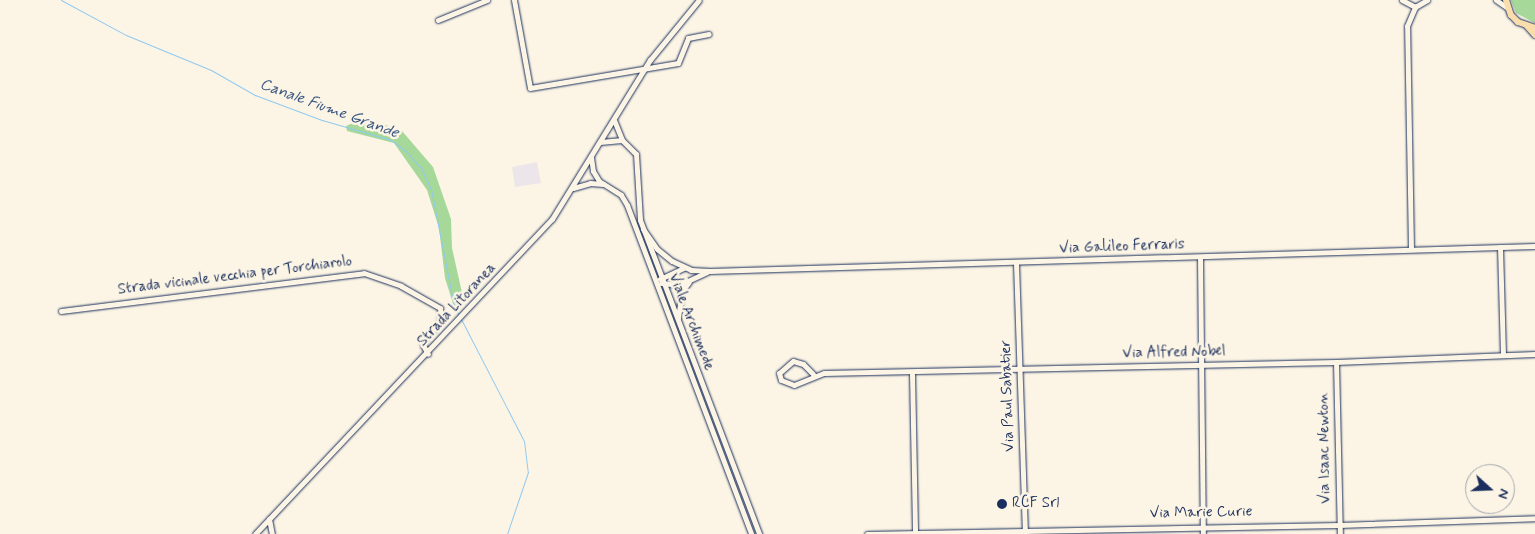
<!DOCTYPE html>
<style>
body{margin:0}
#map{position:relative;width:1535px;height:534px;overflow:hidden;background:#fcf5e5;font-family:Mynerve,sans-serif}
div>[style]{position:absolute}
[style*='--x']{left:calc(var(--x)*1px);top:calc(var(--y)*1px);width:calc(var(--w)*1px);rotate:calc(var(--a)*1deg)}
.built>*{inset:0;background:#ece6ea}
.green>*{inset:0;background:#a6d89a}
.stream>*{height:1px;margin:-0.5px;padding:0 0.5px;transform-origin:0.5px;border-radius:0.5px;background:#91c9f0}
.roads{filter:drop-shadow(0 0 1px #1b2f5e) drop-shadow(0 0 1px #1b2f5e)}
.minor>*{height:5px;margin:-2.5px;padding:0 2.5px;transform-origin:2.5px;border-radius:2.5px;background:#fcf5e5}
.major>*{height:6px;margin:-3px;padding:0 3px;transform-origin:3px;border-radius:3px;background:#f9deab}
.dots>*{width:14px;height:14px;translate:-50% -50%;box-sizing:border-box;border:2px solid #fcf5e5;border-radius:50%}
span{translate:-50% -50%;white-space:nowrap;text-align:center;line-height:1.15;-webkit-text-stroke:5px #fcf5e5;paint-order:stroke}
.street-label{font-size:15px;color:#1b2f5e}
.poi-label{font-size:15px;color:#1b2f5e}
.left{translate:0 -50%;text-align:left}
.water-label{font-size:16px;color:#385682;font-style:italic}
.north{position:absolute;left:1465px;top:464px;width:50px;height:50px;box-sizing:border-box;background:#fcf5e5;border:1px solid #a2a6af;border-radius:50%;rotate:110deg;font-size:14px;font-weight:700;line-height:20px;text-align:center;color:#1b2f5e}
.north::after{content:'';display:block;margin:auto;width:18px;height:22px;background:#1b2f5e;clip-path:polygon(50% 0,100% 100%,50% 72%,0 100%)}
</style>
<div id="map">
<div class="built">
<i style="clip-path:polygon(537px 162px,541px 183px,515px 187px,512px 167px)"></i>
</div>
<div class="green">
<i style="clip-path:polygon(1511px 0,1535px 0,1535px 23px,1516px 13px)"></i>
<i style="clip-path:polygon(357px 121px,380px 123px,402px 131px,433px 167px,451px 219px,452px 248px,463px 297px,454px 307px,445px 278px,439px 228px,427px 190px,394px 143px,347px 131px,346px 126px)"></i>
</div>
<div class="stream">
<i style="--x:61;--y:0;--w:74;--a:28.3"></i>
<i style="--x:126;--y:35;--w:92;--a:22.4"></i>
<i style="--x:211;--y:70;--w:51;--a:29.6"></i>
<i style="--x:255;--y:95;--w:72;--a:20.5"></i>
<i style="--x:322;--y:120;--w:72;--a:16.2"></i>
<i style="--x:391;--y:140;--w:20;--a:37"></i>
<i style="--x:407;--y:152;--w:21;--a:49"></i>
<i style="--x:421;--y:168;--w:23;--a:65"></i>
<i style="--x:431;--y:189;--w:114;--a:78.9"></i>
<i style="--x:453;--y:301;--w:16;--a:68"></i>
<i style="--x:461;--y:319;--w:137;--a:62.7"></i>
<i style="--x:524;--y:441;--w:31;--a:83"></i>
<i style="--x:528;--y:472;--w:65;--a:108.7"></i>
</div>
<div class="roads">
<div class="minor">
<i style="--x:514;--y:0;--w:89;--a:79.7"></i>
<i style="--x:530;--y:88;--w:150;--a:-9.6"></i>
<i style="--x:678;--y:63;--w:27;--a:-68"></i>
<i style="--x:688;--y:38;--w:21;--a:-11"></i>
<i style="--x:1402;--y:0;--w:15;--a:28"></i>
<i style="--x:1496;--y:0;--w:14;--a:34"></i>
<i style="--x:438;--y:20;--w:53;--a:-22.2"></i>
<i style="--x:614;--y:120;--w:22;--a:68"></i>
<i style="--x:600;--y:142;--w:22;--a:-5"></i>
<i style="--x:622;--y:140;--w:20;--a:45"></i>
<i style="--x:636;--y:154;--w:66;--a:86.5"></i>
<i style="--x:640;--y:220;--w:336;--a:69.2"></i>
<i style="--x:591;--y:157;--w:14;--a:82"></i>
<i style="--x:593;--y:171;--w:12;--a:59"></i>
<i style="--x:599;--y:181;--w:26;--a:32"></i>
<i style="--x:621;--y:195;--w:12;--a:59"></i>
<i style="--x:627;--y:205;--w:352;--a:69.3"></i>
<i style="--x:573;--y:188;--w:18;--a:-16"></i>
<i style="--x:590;--y:183;--w:13;--a:4"></i>
<i style="--x:643;--y:229;--w:24;--a:55"></i>
<i style="--x:657;--y:249;--w:19;--a:39"></i>
<i style="--x:672;--y:261;--w:21;--a:25"></i>
<i style="--x:691;--y:270;--w:19;--a:3"></i>
<i style="--x:710;--y:271;--w:825;--a:-1.74"></i>
<i style="--x:1500;--y:247;--w:107;--a:88.4"></i>
<i style="--x:1411;--y:249;--w:223;--a:-91"></i>
<i style="--x:1407;--y:26;--w:21;--a:-67"></i>
<i style="--x:1415;--y:7;--w:14;--a:-30"></i>
<i style="--x:1200;--y:258;--w:276;--a:89.4"></i>
<i style="--x:1016;--y:263;--w:266;--a:88.1"></i>
<i style="--x:660;--y:279;--w:26;--a:-25"></i>
<i style="--x:661;--y:283;--w:18;--a:6"></i>
<i style="--x:679;--y:285;--w:31;--a:-25"></i>
<i style="--x:61;--y:311;--w:305;--a:-7.1"></i>
<i style="--x:364;--y:273;--w:39;--a:19"></i>
<i style="--x:401;--y:286;--w:45;--a:29.4"></i>
<i style="--x:440;--y:308;--w:13;--a:86"></i>
<i style="--x:441;--y:321;--w:25;--a:133"></i>
<i style="--x:424;--y:339;--w:6;--a:99"></i>
<i style="--x:423;--y:345;--w:10;--a:61"></i>
<i style="--x:678;--y:318;--w:27;--a:-82"></i>
<i style="--x:682;--y:291;--w:11;--a:-52"></i>
<i style="--x:1336;--y:362;--w:172;--a:88.7"></i>
<i style="--x:912;--y:373;--w:160;--a:88.9"></i>
<i style="--x:813;--y:374;--w:14;--a:-135"></i>
<i style="--x:803;--y:364;--w:10;--a:-163"></i>
<i style="--x:793;--y:361;--w:18;--a:139"></i>
<i style="--x:779;--y:373;--w:7;--a:74"></i>
<i style="--x:781;--y:380;--w:14;--a:21"></i>
<i style="--x:794;--y:385;--w:32;--a:-22"></i>
<i style="--x:824;--y:373;--w:512;--a:-1.23"></i>
<i style="--x:1336;--y:362;--w:199;--a:-2.3"></i>
<i style="--x:269;--y:519;--w:15;--a:79"></i>
<i style="--x:255;--y:534;--w:433;--a:-46.7"></i>
<i style="--x:552;--y:219;--w:187;--a:-58.4"></i>
<i style="--x:650;--y:60;--w:77;--a:-50.8"></i>
<i style="--x:867;--y:534;--w:472;--a:-1.1"></i>
<i style="--x:1339;--y:525;--w:196;--a:-2"></i>
</div>
<div class="major">
<i style="--x:1506;--y:0;--w:16;--a:72"></i>
<i style="--x:1511;--y:15;--w:10;--a:45"></i>
<i style="--x:1518;--y:22;--w:18;--a:19"></i>
<i style="--x:1527;--y:26;--w:12;--a:48"></i>
</div>
</div>
<div class="dots">
<i style="left:1002px;top:504px;background:#1b2f5e"></i>
</div>
<div class="street-label">
<span style="left:1122px;top:247px;rotate:-2deg">Via Galileo Ferraris</span>
<span style="left:235px;top:276px;rotate:-7deg">Strada vicinale vecchia per Torchiarolo</span>
<span style="left:457px;top:305px;rotate:-47deg">Strada Litoranea</span>
<span style="left:691px;top:322px;rotate:69deg">Viale Archimede</span>
<span style="left:1174px;top:353px;rotate:-1deg">Via Alfred Nobel</span>
<span style="left:1008px;top:396px;rotate:-92deg">Via Paul Sabatier</span>
<span style="left:1325px;top:448px;rotate:-91deg">Via Isaac Newton</span>
<span style="left:1201px;top:513px;rotate:-1deg">Via Marie Curie</span>
</div>
<div class="poi-label">
<span class="left" style="left:1012px;top:504px">RCF Srl</span>
</div>
<div class="water-label">
<span style="left:329px;top:109px;rotate:20deg">Canale Fiume Grande</span>
</div>
<div class="north">N</div>
</div>
